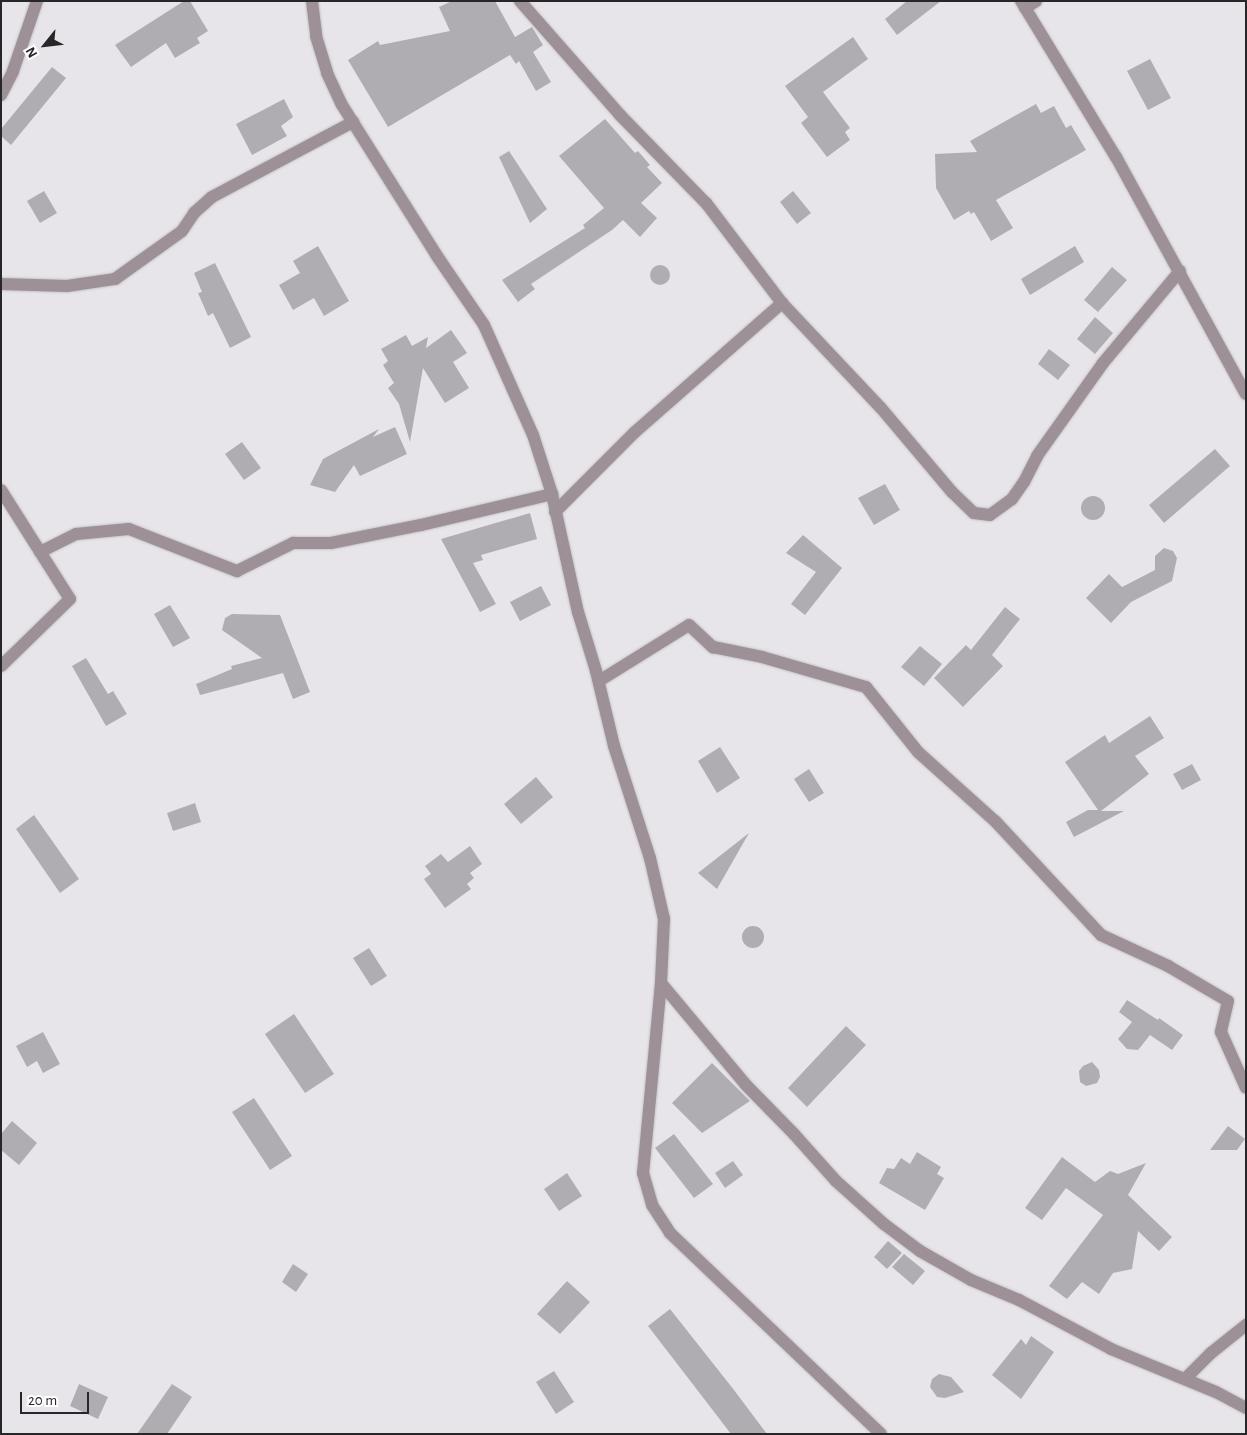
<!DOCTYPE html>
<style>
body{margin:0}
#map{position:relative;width:1247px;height:1435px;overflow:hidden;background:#e8e5ea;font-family:"Alegreya Sans",sans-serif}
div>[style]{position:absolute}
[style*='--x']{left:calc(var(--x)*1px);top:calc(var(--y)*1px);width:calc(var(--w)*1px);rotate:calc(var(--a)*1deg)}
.building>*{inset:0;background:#b0adb2}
.round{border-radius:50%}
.roads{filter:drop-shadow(0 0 1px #c5c3c7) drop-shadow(0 0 1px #c5c3c7)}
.minor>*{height:12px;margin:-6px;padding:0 6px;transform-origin:6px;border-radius:6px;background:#9e9097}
span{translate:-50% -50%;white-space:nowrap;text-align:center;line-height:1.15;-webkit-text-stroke:5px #fff;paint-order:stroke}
.frame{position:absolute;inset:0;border:2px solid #272628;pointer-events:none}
.north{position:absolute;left:20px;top:20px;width:50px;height:50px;-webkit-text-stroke:4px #fff;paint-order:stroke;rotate:241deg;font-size:14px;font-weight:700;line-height:20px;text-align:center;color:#272628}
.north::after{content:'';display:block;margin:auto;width:18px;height:22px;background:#272628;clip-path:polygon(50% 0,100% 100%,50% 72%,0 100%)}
.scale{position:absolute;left:20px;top:1392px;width:69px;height:22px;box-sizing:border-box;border:2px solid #272628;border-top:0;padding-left:6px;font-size:15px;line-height:18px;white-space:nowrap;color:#272628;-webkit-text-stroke:4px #fff;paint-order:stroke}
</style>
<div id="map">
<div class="building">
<i style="clip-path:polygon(184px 1px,190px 1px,208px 31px,197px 38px,200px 43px,175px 58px,166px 43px,131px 67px,115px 45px)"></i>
<i style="clip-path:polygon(452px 1px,495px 1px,515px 37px,532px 27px,543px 45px,533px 52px,551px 82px,536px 91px,519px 61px,516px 64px,510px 55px,388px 127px,348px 60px,378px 41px,380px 45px,450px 31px,439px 7px)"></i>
<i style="clip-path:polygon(907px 1px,941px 1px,897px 35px,885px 19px)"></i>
<i style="clip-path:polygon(853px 37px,868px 59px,823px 92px,850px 128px,845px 132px,850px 140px,827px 157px,801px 123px,808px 117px,785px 86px)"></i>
<i style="clip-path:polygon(1150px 59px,1171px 98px,1148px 110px,1127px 71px)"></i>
<i style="clip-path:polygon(52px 67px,66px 78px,11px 145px,1px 136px,1px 129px)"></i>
<i style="clip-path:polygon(284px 99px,293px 117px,281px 126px,287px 136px,252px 155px,236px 124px)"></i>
<i style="clip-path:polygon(1036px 104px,1041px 113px,1054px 106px,1066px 128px,1071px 125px,1086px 150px,996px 200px,1013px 228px,991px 241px,974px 212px,971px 214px,969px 211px,954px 220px,936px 188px,935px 154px,977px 152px,970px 141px)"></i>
<i style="clip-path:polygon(605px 119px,635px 153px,638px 151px,650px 165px,647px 167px,662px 183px,641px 203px,657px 218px,640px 237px,623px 220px,612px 230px,531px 284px,535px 289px,518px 302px,502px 280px,585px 228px,583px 225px,604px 208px,559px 156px)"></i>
<i style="clip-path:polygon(509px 151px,547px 209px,530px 223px,499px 157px)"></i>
<i style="clip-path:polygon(44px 191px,57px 213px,40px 223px,27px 201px)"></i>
<i style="clip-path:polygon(793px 191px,811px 213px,797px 224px,780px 202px)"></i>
<i style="clip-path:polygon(318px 246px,349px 301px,324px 316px,314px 298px,293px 310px,279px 285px,300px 273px,293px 261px)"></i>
<i style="clip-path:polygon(1075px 246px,1084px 262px,1030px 295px,1021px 279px)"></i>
<i style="clip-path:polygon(215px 263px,251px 337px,230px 348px,213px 313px,208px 316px,198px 293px,202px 292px,194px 273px)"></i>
<i class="round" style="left:650px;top:265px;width:20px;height:20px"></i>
<i style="clip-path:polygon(1112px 267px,1127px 280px,1098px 312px,1084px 300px)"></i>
<i style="clip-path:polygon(1095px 317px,1113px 333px,1095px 354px,1077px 339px)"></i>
<i style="clip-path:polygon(451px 330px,467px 353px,453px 362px,469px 388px,445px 403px,423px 368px,410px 442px,399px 404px,388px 388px,394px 383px,383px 365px,388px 361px,381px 349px,406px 335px,412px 346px,428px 337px,426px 348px)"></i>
<i style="clip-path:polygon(1049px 349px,1070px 365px,1058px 380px,1038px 364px)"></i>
<i style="clip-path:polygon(395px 427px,407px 454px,360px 476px,354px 465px,335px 492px,310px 485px,323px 459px,379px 429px,373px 437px)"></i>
<i style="clip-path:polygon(242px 442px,261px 468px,244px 480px,225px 454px)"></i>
<i style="clip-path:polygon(1215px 449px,1230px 466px,1164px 523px,1149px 505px)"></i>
<i style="clip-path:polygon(885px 484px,900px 510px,874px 525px,858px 498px)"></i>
<i class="round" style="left:1081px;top:496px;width:24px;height:24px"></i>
<i style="clip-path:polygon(530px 513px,537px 539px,481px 555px,483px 560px,473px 563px,496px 604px,480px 612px,441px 539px)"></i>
<i style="clip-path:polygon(803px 535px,842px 568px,805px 615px,791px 604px,816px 572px,786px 553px)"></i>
<i style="clip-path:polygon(1164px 548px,1173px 551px,1177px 558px,1172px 581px,1131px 602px,1111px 623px,1086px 598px,1109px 574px,1122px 587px,1155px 570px,1155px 556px)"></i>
<i style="clip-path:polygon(541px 586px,551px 605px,520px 621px,510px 602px)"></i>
<i style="clip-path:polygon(170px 605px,190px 638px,173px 647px,154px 614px)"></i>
<i style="clip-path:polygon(1005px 607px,1020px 619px,992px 655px,1003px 666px,963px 707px,934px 678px,966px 645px,971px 650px)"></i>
<i style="clip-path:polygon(232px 614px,280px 615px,310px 692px,293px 699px,283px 673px,200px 695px,196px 684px,232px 669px,231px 666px,262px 658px,222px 630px,225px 618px)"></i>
<i style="clip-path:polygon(920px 646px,942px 664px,924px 686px,901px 667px)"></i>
<i style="clip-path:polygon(86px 658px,108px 694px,113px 691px,127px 714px,106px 726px,72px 666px)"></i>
<i style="clip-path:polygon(1150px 716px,1164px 738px,1135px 756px,1149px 774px,1101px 811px,1124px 811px,1074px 837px,1066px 822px,1088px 810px,1098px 810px,1065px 762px,1105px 735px,1109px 743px)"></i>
<i style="clip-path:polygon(720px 747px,740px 778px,717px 793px,698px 761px)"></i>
<i style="clip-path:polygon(1192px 764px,1201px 780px,1182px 790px,1173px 774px)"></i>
<i style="clip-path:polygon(809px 769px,824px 793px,809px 802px,794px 779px)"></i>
<i style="clip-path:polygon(536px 777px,553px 797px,521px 824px,504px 804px)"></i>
<i style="clip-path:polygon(195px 803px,201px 822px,173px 831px,167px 813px)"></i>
<i style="clip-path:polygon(34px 815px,79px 879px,60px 893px,16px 829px)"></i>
<i style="clip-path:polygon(749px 833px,717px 889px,698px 873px)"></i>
<i style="clip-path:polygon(470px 846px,482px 864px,470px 873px,474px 878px,467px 884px,471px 889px,445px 908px,424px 879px,431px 874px,425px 866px,441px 854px,448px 862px)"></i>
<i class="round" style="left:742px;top:926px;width:22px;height:22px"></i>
<i style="clip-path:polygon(369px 948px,387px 976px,371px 986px,353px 958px)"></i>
<i style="clip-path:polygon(1127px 1000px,1158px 1020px,1159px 1018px,1183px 1035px,1172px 1050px,1150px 1035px,1138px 1050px,1127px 1049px,1118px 1039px,1132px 1022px,1119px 1012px)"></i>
<i style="clip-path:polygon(294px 1014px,334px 1074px,305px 1093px,265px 1034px)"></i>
<i style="clip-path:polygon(846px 1026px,866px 1045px,807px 1107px,788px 1088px)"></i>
<i style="clip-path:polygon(43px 1032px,60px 1064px,43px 1073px,37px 1061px,27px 1067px,16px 1046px)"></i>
<i style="clip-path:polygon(1092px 1062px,1099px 1070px,1100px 1077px,1097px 1083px,1086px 1086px,1080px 1082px,1079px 1071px,1083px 1066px)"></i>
<i style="clip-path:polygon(712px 1063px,750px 1101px,702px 1133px,672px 1103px)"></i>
<i style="clip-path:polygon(254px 1098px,292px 1156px,270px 1170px,232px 1112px)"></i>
<i style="clip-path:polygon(12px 1121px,37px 1143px,19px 1165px,1px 1150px,1px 1134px)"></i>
<i style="clip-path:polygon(1228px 1126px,1245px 1139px,1237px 1150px,1210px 1150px)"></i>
<i style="clip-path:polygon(674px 1134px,713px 1184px,694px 1198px,655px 1148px)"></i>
<i style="clip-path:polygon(917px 1152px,941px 1167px,937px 1174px,944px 1178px,925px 1210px,879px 1183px,887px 1168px,894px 1169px,901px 1158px,910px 1164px)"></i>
<i style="clip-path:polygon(1062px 1157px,1095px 1182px,1110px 1171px,1118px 1174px,1146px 1163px,1128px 1195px,1172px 1237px,1159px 1251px,1138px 1231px,1132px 1269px,1113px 1273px,1099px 1294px,1082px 1282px,1067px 1299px,1049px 1286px,1103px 1215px,1066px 1188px,1042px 1220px,1025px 1208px)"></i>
<i style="clip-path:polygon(733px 1161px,743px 1175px,725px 1188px,715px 1173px)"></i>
<i style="clip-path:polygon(567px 1173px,582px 1196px,559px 1211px,544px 1189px)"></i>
<i style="clip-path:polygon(888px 1241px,902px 1253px,887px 1269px,874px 1257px)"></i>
<i style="clip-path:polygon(904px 1254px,925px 1271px,913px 1285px,892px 1267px)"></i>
<i style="clip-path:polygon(293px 1264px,308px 1274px,296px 1292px,282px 1282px)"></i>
<i style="clip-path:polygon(567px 1281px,590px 1302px,560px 1334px,537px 1314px)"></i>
<i style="clip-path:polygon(670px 1309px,734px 1390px,767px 1434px,731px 1434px,718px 1417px,648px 1326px)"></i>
<i style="clip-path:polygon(1031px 1336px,1054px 1352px,1021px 1399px,992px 1375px,1021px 1339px,1026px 1345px)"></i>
<i style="clip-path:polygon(554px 1371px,574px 1402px,556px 1414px,536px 1382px)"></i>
<i style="clip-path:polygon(939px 1374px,951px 1377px,964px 1392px,945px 1398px,937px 1397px,930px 1387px,932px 1379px)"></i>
<i style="clip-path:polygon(79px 1384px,108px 1397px,98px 1419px,70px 1406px)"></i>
<i style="clip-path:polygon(172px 1384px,192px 1397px,167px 1434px,137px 1434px)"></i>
</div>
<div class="roads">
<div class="minor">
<i style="--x:312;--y:1;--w:35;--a:83"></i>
<i style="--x:316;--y:36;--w:39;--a:73"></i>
<i style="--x:327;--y:73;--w:35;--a:65"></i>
<i style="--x:342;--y:105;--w:178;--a:57.8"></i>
<i style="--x:437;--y:256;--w:83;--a:55.7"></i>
<i style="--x:484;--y:325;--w:120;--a:66"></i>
<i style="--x:533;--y:435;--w:62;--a:72.1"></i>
<i style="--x:552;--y:494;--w:121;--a:77.6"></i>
<i style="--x:578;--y:612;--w:62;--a:73"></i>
<i style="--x:596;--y:671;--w:77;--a:76.5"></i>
<i style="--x:614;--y:746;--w:118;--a:72.2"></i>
<i style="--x:650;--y:858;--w:63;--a:77.1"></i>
<i style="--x:664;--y:919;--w:64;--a:92.7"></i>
<i style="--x:661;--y:983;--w:133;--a:50.2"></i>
<i style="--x:746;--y:1085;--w:69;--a:45.6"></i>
<i style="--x:794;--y:1134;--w:63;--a:48.2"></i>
<i style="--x:836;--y:1181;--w:64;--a:41.9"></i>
<i style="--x:884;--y:1224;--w:45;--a:36.9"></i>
<i style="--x:920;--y:1251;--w:59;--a:29.6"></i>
<i style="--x:971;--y:1280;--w:52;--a:22.6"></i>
<i style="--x:1019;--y:1300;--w:104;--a:28"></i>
<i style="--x:1111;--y:1349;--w:113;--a:22.3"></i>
<i style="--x:1216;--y:1392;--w:34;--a:28"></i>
<i style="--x:520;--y:1;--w:152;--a:48.7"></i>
<i style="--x:620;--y:115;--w:123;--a:45.7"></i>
<i style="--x:706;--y:203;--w:126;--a:52.8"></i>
<i style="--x:782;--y:303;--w:144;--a:46.7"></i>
<i style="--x:881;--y:408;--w:110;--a:49.8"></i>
<i style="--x:952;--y:492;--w:30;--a:44"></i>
<i style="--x:974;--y:513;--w:16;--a:7"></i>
<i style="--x:990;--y:515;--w:27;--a:-36"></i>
<i style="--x:1012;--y:499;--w:21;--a:-55"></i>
<i style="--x:1024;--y:482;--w:29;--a:-63"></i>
<i style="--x:1037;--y:456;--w:114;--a:-54.6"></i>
<i style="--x:1103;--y:363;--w:120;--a:-50.1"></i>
<i style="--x:1021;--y:1;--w:183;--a:58.7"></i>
<i style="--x:1116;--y:157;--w:270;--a:61.3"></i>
<i style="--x:1025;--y:8;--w:13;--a:-32"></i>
<i style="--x:1;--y:95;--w:27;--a:-63"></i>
<i style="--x:13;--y:71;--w:74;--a:-71.1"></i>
<i style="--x:1;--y:284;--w:66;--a:1.7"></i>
<i style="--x:67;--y:286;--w:49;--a:-8.3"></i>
<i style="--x:115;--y:279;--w:82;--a:-35.6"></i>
<i style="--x:182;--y:231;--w:22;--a:-56"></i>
<i style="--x:194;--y:213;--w:24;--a:-42"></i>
<i style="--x:212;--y:197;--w:160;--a:-28"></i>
<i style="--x:1;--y:490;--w:129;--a:57.7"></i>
<i style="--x:70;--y:599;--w:96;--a:135.8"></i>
<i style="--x:555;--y:512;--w:113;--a:-45"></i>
<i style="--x:635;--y:432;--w:196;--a:-41.3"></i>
<i style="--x:40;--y:552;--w:40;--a:-26.6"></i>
<i style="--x:76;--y:534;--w:53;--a:-5.4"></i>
<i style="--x:129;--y:529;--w:116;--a:21.3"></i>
<i style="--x:237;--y:571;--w:63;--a:-26.6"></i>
<i style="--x:293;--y:543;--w:38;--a:0"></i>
<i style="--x:331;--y:543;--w:92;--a:-11.3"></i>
<i style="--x:421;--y:525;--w:135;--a:-13.3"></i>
<i style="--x:599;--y:681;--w:106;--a:-31.9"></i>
<i style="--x:689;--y:625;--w:33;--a:43"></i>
<i style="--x:713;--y:647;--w:50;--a:11.5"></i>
<i style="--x:762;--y:657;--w:108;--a:16.1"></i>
<i style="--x:866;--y:687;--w:83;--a:51.3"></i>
<i style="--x:918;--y:752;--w:105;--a:41.9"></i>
<i style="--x:996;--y:822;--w:154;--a:47.1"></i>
<i style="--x:1101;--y:935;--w:74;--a:24.8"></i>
<i style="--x:1168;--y:966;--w:69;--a:30.3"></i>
<i style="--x:1228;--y:1001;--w:32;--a:103"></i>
<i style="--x:1221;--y:1032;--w:61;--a:65.9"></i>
<i style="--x:661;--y:983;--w:191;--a:95.4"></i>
<i style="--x:643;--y:1173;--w:33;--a:74"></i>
<i style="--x:652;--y:1205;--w:33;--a:57"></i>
<i style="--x:670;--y:1233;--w:291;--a:43.6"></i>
<i style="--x:1185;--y:1379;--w:37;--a:-45"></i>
<i style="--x:1211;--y:1353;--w:45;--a:-38.7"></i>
</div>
</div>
<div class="frame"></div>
<div class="north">N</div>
<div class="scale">20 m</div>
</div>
